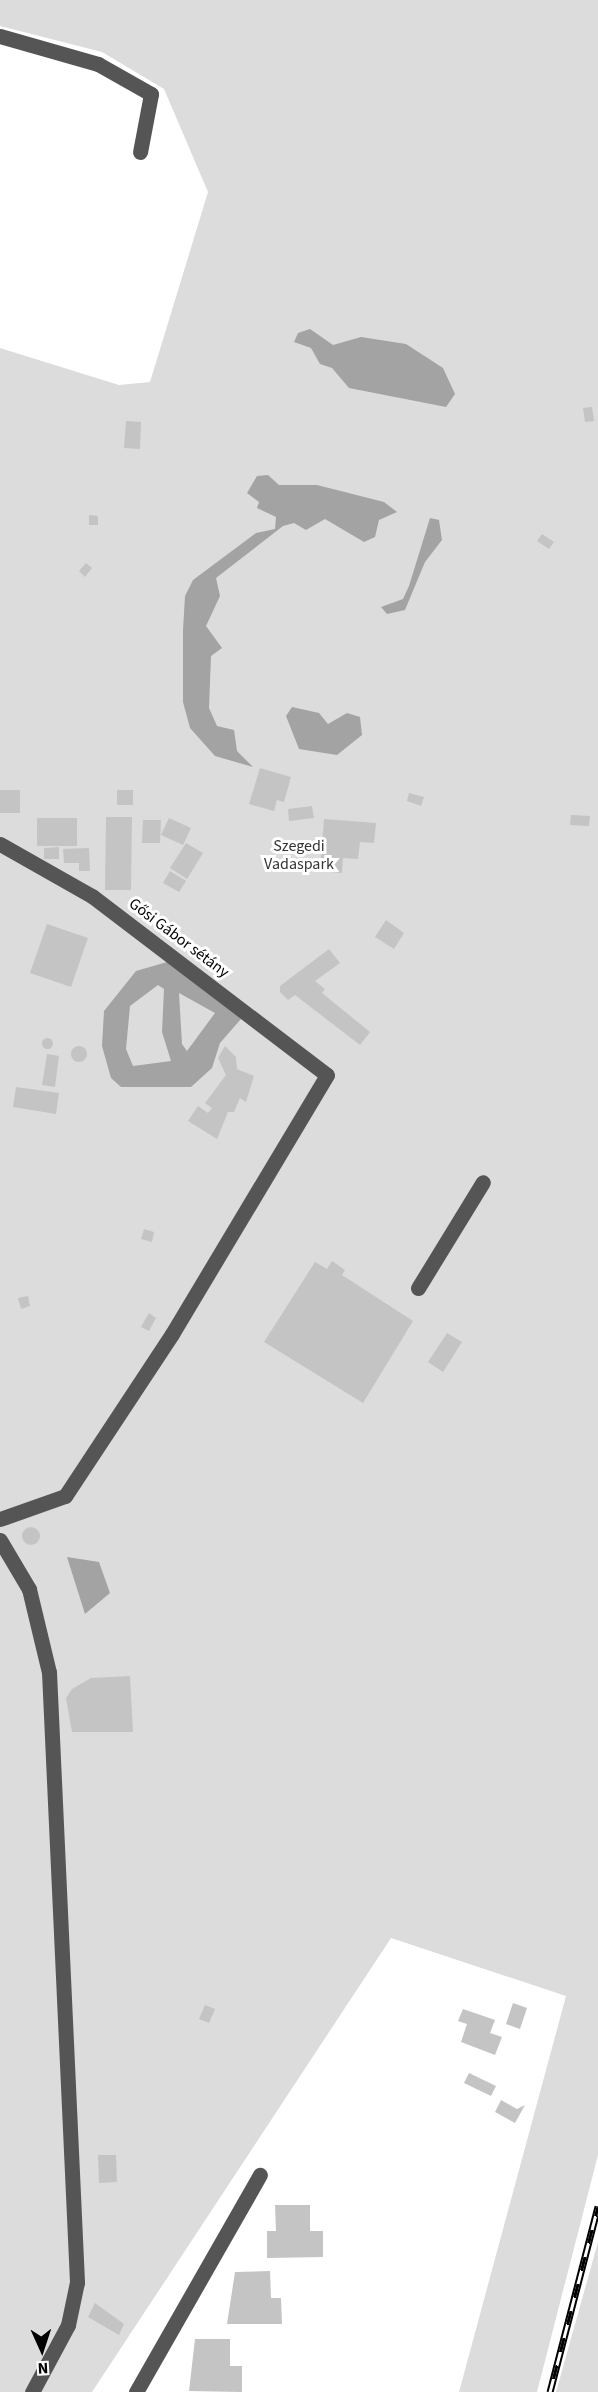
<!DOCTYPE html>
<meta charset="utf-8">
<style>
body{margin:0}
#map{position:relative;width:598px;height:2392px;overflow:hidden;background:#fff;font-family:"Source Sans 3",sans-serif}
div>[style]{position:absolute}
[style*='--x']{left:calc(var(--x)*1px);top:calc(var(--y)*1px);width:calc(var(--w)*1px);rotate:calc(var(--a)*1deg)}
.green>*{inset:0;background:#dcdcdc}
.water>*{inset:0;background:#a3a3a3}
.building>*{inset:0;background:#c4c4c4}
.round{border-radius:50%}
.minor>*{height:15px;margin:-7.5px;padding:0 7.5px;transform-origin:7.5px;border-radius:7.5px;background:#555}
.rail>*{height:7px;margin-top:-3.5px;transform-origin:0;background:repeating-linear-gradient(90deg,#fff 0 14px,#000 0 28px);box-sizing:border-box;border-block:2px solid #000}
span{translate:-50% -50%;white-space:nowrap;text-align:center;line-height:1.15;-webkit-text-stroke:6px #fff;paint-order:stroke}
.park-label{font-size:16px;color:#333}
.street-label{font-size:16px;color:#000}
.north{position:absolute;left:12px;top:2320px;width:60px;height:60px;-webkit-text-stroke:4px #fff;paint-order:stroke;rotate:177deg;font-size:16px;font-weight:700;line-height:24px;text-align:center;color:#000}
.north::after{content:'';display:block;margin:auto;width:21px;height:27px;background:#000;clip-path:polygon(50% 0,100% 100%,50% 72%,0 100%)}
</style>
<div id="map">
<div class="green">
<i style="clip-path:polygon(0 0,598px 0,598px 2155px,537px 2392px,459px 2392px,566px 1996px,391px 1938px,92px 2392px,0 2392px,0 348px,119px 385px,150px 382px,208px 192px,164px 89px,102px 52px,0 26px)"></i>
<i style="clip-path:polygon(598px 2242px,598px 2392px,556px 2392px)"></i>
</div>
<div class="water">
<i style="clip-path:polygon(310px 329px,333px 345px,361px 337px,406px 344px,443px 368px,455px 394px,446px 407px,349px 388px,332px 368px,320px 364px,311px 348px,294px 342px,298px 333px)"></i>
<i style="clip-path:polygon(268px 475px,279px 485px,317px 485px,384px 502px,397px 512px,379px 520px,375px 537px,364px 542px,325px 519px,306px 530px,294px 523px,283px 526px,216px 578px,220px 596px,206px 626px,222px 648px,211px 656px,209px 708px,217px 726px,234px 730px,237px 751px,253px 767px,215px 756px,190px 728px,183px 702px,183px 630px,185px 596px,193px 580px,256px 533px,275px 529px,276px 517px,257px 508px,259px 502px,247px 493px,257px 476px)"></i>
<i style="clip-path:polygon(430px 518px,439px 520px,442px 540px,425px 562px,405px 610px,387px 614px,381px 607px,403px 599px,409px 586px)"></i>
<i style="clip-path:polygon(292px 707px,319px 713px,328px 724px,347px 713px,360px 717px,362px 735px,337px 755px,299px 749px,286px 716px)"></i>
<i style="clip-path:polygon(evenodd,167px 962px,241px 1019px,220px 1043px,212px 1068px,191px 1087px,121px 1087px,111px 1078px,102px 1046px,104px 1011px,136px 971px,167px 962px,158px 985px,164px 989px,162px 1032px,171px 1061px,133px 1066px,126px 1049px,130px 1006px,158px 985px,167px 962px,179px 993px,215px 1013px,187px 1051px,182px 1044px,179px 993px)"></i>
<i style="clip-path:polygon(67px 1557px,99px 1562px,110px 1593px,85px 1614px)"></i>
</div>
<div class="building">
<i style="clip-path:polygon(592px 407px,594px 421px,585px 422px,583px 408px)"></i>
<i style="clip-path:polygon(126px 421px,141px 422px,140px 449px,124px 448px)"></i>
<i style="clip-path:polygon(89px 515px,98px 516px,98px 525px,89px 525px)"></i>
<i style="clip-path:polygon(542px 534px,554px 542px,549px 549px,537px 541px)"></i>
<i style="clip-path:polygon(86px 563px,92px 568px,85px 577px,79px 571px)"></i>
<i style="clip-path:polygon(260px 768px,291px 777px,284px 802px,277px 800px,274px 811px,249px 804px)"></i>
<i style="clip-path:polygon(0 790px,20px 790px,20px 813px,0 813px)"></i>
<i style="clip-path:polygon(117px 790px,133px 790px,133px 805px,117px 805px)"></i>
<i style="clip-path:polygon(409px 793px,424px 797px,421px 806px,407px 801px)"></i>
<i style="clip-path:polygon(312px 806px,314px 818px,289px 821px,288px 809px)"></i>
<i style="clip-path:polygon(571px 815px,590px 816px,589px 826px,570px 825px)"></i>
<i style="clip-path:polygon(106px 817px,132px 817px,131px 890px,105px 890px)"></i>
<i style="clip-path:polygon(37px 818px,77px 818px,77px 846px,37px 846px)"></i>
<i style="clip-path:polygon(169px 818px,191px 828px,183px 845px,161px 835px)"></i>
<i style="clip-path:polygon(324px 819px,376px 823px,374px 843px,360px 842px,358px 859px,343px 858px,342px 873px,320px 871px)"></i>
<i style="clip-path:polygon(143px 820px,161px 820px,160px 843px,142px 843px)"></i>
<i style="clip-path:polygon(186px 843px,203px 853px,187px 879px,170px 868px)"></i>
<i style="clip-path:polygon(59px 847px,59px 859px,44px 859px,44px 848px)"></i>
<i style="clip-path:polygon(89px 848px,90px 871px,79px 871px,79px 863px,64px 863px,63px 849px)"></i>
<i style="clip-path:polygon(170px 871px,186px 881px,179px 892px,163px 883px)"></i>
<i style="clip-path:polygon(386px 920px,404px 933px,394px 949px,375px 937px)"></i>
<i style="clip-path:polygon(47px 924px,88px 938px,71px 987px,30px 973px)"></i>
<i style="clip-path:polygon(329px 949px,340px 963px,315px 981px,325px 989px,322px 993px,370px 1032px,360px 1045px,295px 995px,288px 1000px,280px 992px,280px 986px)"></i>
<i class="round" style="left:41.5px;top:1037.5px;width:11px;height:11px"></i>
<i style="clip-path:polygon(225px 1046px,236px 1057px,237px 1069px,254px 1076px,246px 1102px,240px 1098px,234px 1112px,228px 1112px,217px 1139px,188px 1121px,198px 1106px,208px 1113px,212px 1108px,205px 1103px,226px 1075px,218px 1058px)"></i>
<i class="round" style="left:71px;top:1046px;width:16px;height:16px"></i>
<i style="clip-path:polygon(47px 1054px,59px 1056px,55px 1087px,42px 1085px)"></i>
<i style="clip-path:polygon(16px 1087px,59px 1093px,56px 1114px,13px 1107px)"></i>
<i style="clip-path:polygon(144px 1229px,154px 1232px,152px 1242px,141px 1239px)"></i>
<i style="clip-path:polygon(332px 1261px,345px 1270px,342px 1275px,413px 1321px,363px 1403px,264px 1342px,315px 1262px,327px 1269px)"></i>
<i style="clip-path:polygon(28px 1296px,30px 1306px,21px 1309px,18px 1298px)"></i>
<i style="clip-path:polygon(149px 1313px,156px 1318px,149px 1331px,141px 1327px)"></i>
<i style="clip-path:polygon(447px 1333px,462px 1342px,443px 1372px,428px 1362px)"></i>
<i class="round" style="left:22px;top:1527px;width:18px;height:18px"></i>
<i style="clip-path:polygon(130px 1676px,133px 1732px,72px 1732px,66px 1698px,72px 1689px,91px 1678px)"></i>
<i style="clip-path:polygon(513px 2003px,527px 2008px,520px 2029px,506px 2024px)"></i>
<i style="clip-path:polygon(205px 2005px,215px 2009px,209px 2023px,199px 2019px)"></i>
<i style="clip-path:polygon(463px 2009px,495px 2020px,490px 2033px,502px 2037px,495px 2055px,461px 2042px,467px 2024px,458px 2021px)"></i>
<i style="clip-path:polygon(469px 2073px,496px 2086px,491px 2096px,464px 2083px)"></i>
<i style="clip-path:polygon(501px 2100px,517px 2109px,525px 2105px,515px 2123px,495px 2112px)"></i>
<i style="clip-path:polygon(98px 2155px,116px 2155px,117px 2182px,99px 2183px)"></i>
<i style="clip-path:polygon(275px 2205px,310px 2205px,310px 2231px,323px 2231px,323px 2257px,267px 2258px,267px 2231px,276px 2231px)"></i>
<i style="clip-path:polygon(270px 2271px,271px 2298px,281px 2298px,282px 2324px,227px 2324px,235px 2272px)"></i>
<i style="clip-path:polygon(95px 2303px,124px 2324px,119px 2335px,88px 2317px)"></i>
<i style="clip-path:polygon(195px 2339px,230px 2339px,230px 2366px,242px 2366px,242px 2392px,189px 2391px)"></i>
</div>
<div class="minor">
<i style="--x:0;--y:36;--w:102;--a:15.9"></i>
<i style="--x:98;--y:64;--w:61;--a:29.5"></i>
<i style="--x:151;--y:94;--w:59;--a:100.7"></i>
<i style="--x:0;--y:844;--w:106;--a:29.5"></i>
<i style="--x:92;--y:896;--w:295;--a:37.3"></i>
<i style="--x:327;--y:1075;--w:302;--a:120.9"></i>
<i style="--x:172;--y:1334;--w:194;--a:123.4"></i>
<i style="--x:65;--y:1496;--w:69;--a:160.5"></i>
<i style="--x:418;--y:1288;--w:124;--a:-58.5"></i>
<i style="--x:0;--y:1540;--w:57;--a:59.4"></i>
<i style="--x:29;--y:1589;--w:85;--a:76.5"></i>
<i style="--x:49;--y:1672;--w:611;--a:87.37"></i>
<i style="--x:77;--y:2282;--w:44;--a:101.8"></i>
<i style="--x:68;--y:2325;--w:76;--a:118.2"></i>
<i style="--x:136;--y:2392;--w:250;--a:-60.3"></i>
</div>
<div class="rail">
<i style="--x:550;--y:2392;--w:192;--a:-75.5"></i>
</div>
<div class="park-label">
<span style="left:299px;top:855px">Szegedi<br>Vadaspark</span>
</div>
<div class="street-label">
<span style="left:179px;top:938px;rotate:37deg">Gősi Gábor sétány</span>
</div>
<div class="north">N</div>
</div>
